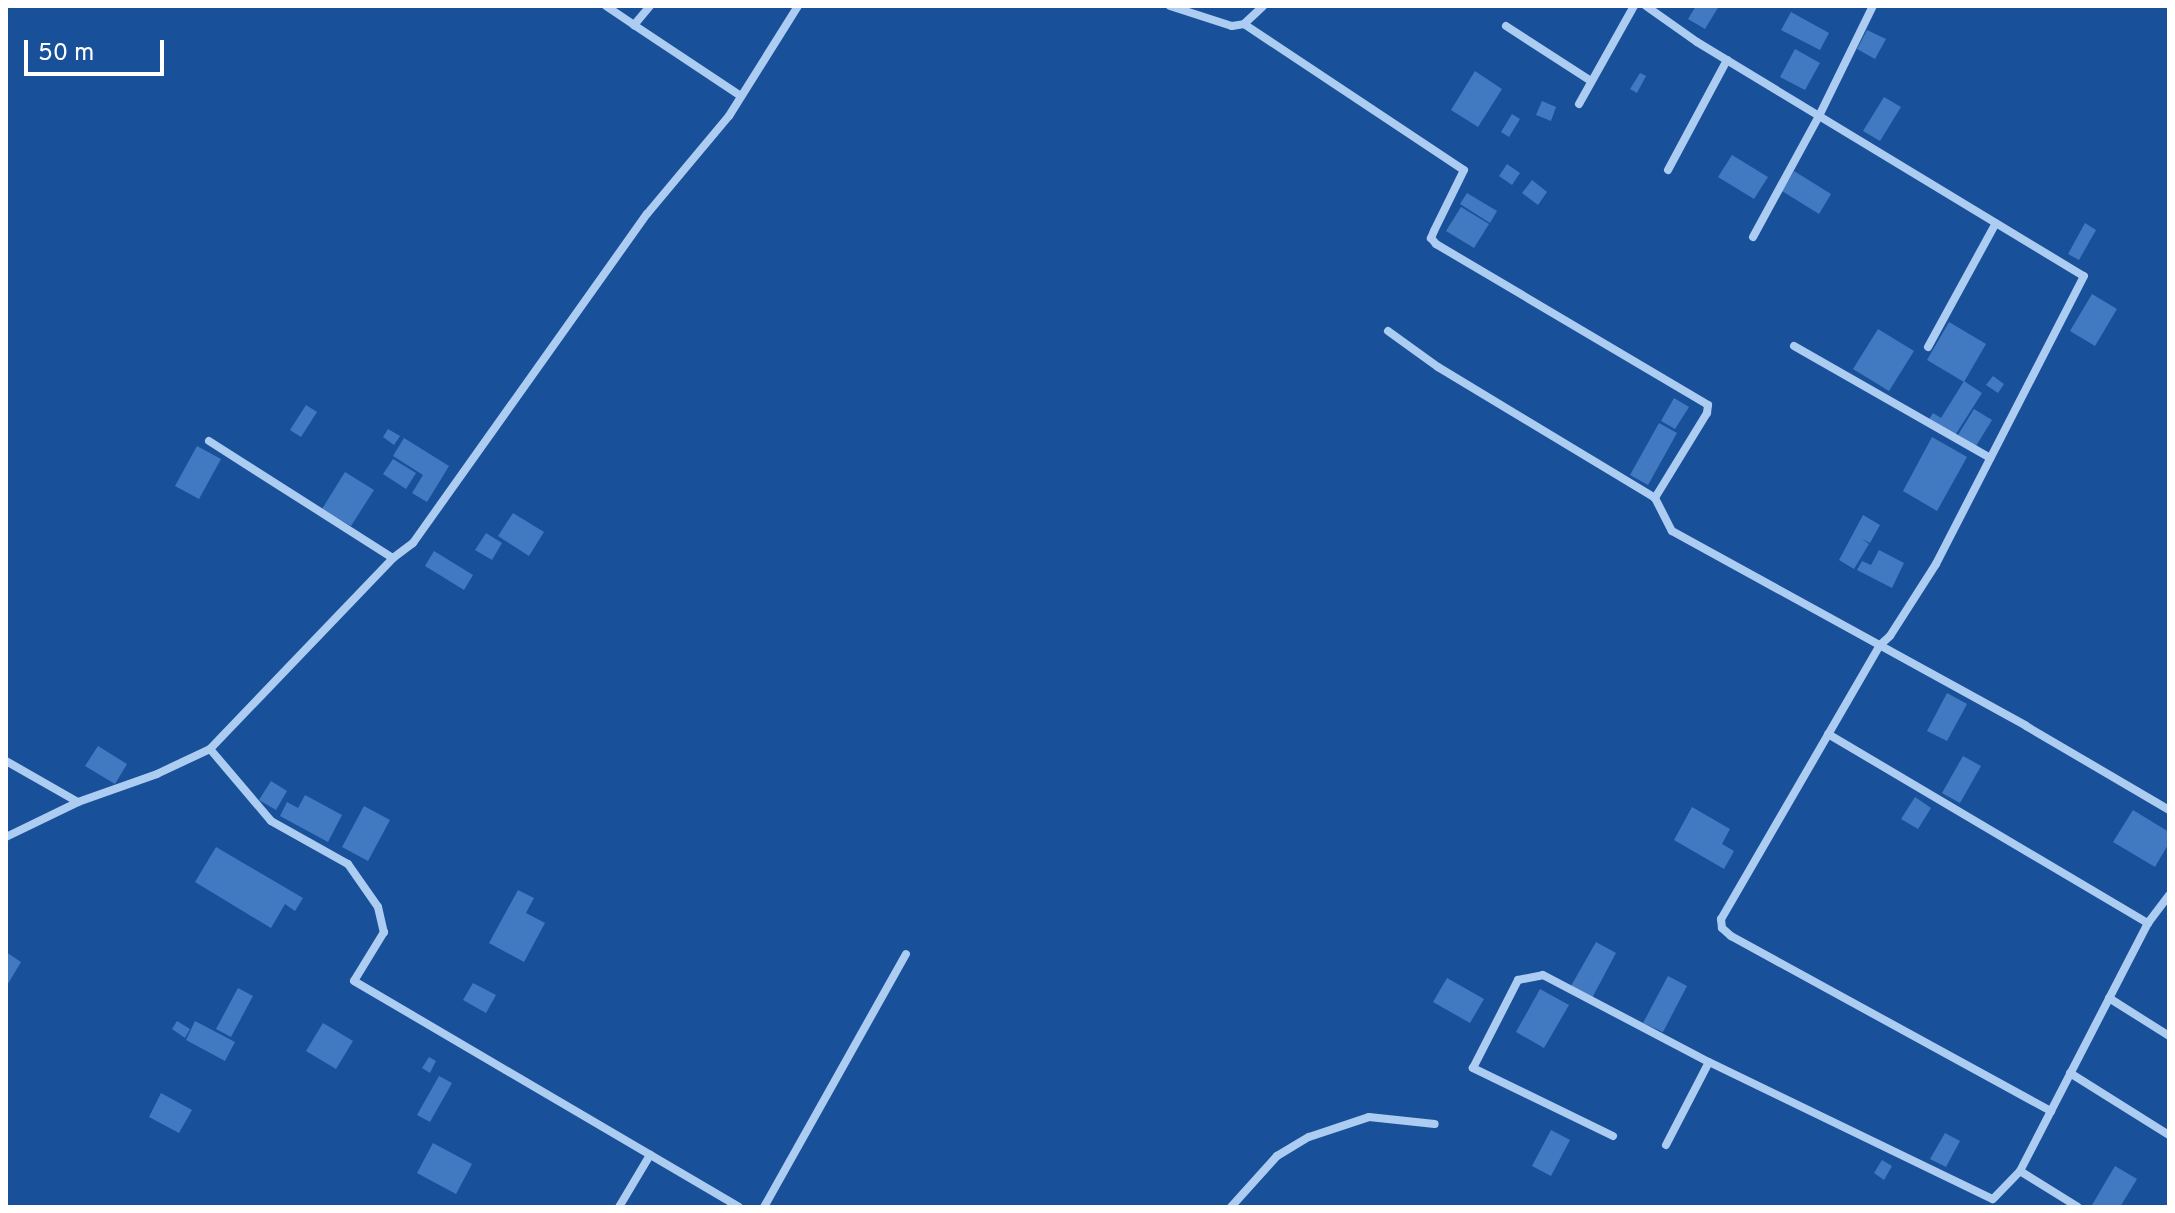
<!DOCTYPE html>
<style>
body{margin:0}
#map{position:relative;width:2175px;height:1213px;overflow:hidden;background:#185199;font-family:Overpass,sans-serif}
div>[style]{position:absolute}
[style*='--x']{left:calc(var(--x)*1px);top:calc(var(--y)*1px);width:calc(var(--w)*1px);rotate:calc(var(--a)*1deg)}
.building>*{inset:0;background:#417ac0}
.street>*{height:8px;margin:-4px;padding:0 4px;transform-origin:4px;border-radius:4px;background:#adccf1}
span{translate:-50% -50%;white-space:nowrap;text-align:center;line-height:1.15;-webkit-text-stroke:6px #185199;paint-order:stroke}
.frame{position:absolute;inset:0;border:8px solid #fff;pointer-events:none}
.scale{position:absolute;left:24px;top:40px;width:140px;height:36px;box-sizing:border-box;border:4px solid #fff;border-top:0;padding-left:10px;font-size:24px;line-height:28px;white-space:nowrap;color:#fff;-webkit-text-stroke:6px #185199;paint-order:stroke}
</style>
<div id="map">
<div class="building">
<i style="clip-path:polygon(1696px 6px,1719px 6px,1705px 29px,1688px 19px)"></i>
<i style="clip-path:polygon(1791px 12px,1829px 33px,1820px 50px,1781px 30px)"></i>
<i style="clip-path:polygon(1867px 30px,1886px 39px,1875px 59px,1857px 49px)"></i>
<i style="clip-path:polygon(1795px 49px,1820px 63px,1805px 90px,1780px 77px)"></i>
<i style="clip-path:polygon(1475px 71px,1502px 89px,1478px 127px,1451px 110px)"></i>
<i style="clip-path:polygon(1640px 73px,1646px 76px,1637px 93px,1630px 89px)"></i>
<i style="clip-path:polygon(1884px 97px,1901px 107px,1880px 141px,1863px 131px)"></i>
<i style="clip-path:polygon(1542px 101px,1556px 107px,1551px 121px,1536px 115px)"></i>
<i style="clip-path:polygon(1512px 114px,1520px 119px,1509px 137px,1501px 132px)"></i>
<i style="clip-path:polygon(1732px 155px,1768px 177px,1754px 199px,1718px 177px)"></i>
<i style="clip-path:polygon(1507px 164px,1520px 173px,1512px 185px,1499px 176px)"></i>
<i style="clip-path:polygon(1794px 171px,1831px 194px,1819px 214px,1782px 191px)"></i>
<i style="clip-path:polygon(1532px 180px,1547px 192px,1538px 205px,1522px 193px)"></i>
<i style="clip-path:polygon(1467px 193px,1497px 211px,1490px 223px,1460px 204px)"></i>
<i style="clip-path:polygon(1461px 207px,1489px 224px,1474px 248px,1446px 231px)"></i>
<i style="clip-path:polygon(2085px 223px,2096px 230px,2079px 260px,2068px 254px)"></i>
<i style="clip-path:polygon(2092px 294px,2117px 309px,2095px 346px,2070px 331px)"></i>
<i style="clip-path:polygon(1949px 322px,1986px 344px,1964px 382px,1927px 360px)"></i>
<i style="clip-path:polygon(1878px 329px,1914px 351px,1889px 391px,1853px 369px)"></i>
<i style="clip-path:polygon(1993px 376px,2004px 384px,1998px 393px,1986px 385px)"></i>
<i style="clip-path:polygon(1964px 381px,1982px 393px,1954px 437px,1928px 421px,1933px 413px,1941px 418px)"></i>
<i style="clip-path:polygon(1674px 398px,1689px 407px,1675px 429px,1661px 421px)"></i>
<i style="clip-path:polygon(306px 405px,317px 412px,301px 437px,290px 430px)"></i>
<i style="clip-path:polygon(1974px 409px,1992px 420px,1976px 446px,1958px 435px)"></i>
<i style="clip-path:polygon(1659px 423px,1677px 433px,1648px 485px,1630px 475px)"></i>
<i style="clip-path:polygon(388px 429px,400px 436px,394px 445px,383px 437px)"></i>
<i style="clip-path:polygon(1932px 437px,1967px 457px,1937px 511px,1903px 491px)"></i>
<i style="clip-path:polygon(404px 438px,449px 466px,427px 502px,412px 493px,423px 475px,393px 456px)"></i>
<i style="clip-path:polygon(197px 446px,221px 459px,199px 499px,175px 486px)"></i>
<i style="clip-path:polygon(393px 459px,416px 473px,406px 489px,383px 474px)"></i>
<i style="clip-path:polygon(345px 472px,374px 490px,351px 526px,322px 509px)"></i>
<i style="clip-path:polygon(513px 513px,544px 532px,529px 556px,498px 536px)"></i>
<i style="clip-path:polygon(1863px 515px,1880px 525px,1870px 543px,1862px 539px,1869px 544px,1854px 569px,1839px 560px)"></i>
<i style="clip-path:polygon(486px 533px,502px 543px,492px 560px,475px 550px)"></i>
<i style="clip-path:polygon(1879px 550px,1904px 563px,1892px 588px,1857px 570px,1862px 561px,1871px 565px)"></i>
<i style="clip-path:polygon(434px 551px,473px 575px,464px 590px,425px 566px)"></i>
<i style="clip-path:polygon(1947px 693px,1967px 704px,1947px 741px,1927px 731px)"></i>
<i style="clip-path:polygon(98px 746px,127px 764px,115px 784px,85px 766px)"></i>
<i style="clip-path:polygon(1963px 756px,1981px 766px,1960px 803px,1942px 793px)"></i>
<i style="clip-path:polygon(271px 781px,287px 791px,276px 810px,259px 800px)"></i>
<i style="clip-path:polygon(305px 795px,342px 815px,328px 842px,280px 816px,287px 802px,298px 808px)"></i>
<i style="clip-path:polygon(1915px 797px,1931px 808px,1918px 829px,1901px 819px)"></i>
<i style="clip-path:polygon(364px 806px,390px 820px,368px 861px,342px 847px)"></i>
<i style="clip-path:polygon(1692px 807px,1730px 829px,1722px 844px,1734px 851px,1724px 869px,1674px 840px)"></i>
<i style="clip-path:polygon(2133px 810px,2169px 832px,2169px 843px,2155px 867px,2113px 842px)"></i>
<i style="clip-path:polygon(216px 847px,303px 898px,295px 911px,285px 904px,271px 928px,195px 882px)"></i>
<i style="clip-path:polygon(518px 890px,534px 898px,526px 913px,545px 923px,524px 962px,489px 943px)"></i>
<i style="clip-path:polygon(1596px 942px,1616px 953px,1592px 998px,1571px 986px)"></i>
<i style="clip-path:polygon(6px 952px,21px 962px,6px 987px)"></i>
<i style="clip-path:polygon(1668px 976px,1687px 986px,1663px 1032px,1643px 1023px)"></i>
<i style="clip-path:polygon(1447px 978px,1484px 999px,1470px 1023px,1433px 1002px)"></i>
<i style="clip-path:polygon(473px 983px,496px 995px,486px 1013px,463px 1000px)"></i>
<i style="clip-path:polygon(238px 988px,253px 996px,231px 1037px,216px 1029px)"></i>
<i style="clip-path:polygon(1540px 989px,1569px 1005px,1544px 1048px,1516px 1032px)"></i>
<i style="clip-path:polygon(177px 1021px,190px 1029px,185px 1038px,172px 1029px)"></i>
<i style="clip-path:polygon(195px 1021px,235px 1042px,225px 1061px,186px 1040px)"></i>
<i style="clip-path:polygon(323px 1023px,353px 1041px,336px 1069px,306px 1051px)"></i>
<i style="clip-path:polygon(429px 1057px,436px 1061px,430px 1073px,422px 1068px)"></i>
<i style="clip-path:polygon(439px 1076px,452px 1083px,430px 1122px,417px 1115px)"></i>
<i style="clip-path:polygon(161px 1093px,192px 1110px,179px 1133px,149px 1117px)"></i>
<i style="clip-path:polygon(1551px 1130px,1570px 1140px,1551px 1176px,1532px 1166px)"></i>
<i style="clip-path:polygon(1945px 1133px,1960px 1141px,1946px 1167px,1930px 1159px)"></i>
<i style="clip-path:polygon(433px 1143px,472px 1164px,456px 1194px,417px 1173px)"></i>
<i style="clip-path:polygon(1882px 1160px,1892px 1166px,1884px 1180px,1874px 1173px)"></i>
<i style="clip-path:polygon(2115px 1166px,2137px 1179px,2120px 1207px,2096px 1207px,2092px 1205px)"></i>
</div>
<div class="street">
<i style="--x:606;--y:6;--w:34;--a:34"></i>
<i style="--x:650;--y:6;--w:25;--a:130"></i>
<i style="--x:634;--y:25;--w:128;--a:33.6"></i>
<i style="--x:1170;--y:6;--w:65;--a:17.9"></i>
<i style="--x:1232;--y:26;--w:12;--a:-9"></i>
<i style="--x:1244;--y:24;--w:26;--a:-43"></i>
<i style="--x:1646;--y:6;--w:62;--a:35.2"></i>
<i style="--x:1697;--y:42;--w:452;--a:31.2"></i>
<i style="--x:2084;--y:276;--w:324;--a:117.2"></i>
<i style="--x:1936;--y:564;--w:85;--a:122.6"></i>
<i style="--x:1890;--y:636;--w:13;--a:138"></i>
<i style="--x:1880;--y:645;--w:317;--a:120.1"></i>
<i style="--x:1721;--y:919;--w:9;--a:84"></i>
<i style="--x:1722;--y:928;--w:12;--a:42"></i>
<i style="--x:1731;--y:936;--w:365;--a:28.7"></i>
<i style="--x:1244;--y:24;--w:264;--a:33.6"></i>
<i style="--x:1464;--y:170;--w:68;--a:116.2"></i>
<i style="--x:1434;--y:231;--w:8;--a:113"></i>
<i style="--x:1431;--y:238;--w:8;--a:50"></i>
<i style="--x:1436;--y:244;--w:316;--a:30.6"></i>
<i style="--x:1708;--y:405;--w:8;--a:97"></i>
<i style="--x:1707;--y:413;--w:100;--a:121.5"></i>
<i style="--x:1506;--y:26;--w:101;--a:32.9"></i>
<i style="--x:1579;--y:104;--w:112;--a:-60.7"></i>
<i style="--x:1668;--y:170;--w:125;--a:-61.8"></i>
<i style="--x:1753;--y:237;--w:138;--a:-61.4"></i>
<i style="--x:1819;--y:116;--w:123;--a:-63.9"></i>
<i style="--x:1388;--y:331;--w:62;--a:35.8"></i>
<i style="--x:1438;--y:367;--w:253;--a:31.1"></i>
<i style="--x:1655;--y:498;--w:37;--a:63"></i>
<i style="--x:1672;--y:531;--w:404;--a:28.8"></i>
<i style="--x:2026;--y:726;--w:166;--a:30.4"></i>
<i style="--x:1794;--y:346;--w:226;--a:29.7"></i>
<i style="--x:1928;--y:347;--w:141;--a:-61.3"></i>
<i style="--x:209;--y:441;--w:218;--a:32.5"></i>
<i style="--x:1828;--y:734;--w:372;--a:30.6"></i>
<i style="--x:210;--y:749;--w:94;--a:49.7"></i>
<i style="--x:271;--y:821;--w:88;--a:29.2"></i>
<i style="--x:348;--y:864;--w:52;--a:55.1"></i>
<i style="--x:378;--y:907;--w:26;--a:77"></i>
<i style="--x:384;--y:932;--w:57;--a:121.5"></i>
<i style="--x:354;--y:981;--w:446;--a:30.4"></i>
<i style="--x:6;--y:761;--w:83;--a:29.7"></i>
<i style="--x:6;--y:837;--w:80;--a:-25.9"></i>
<i style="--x:78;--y:802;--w:84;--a:-19.5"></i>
<i style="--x:157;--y:774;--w:59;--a:-25.3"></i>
<i style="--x:210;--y:749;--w:265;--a:-46.2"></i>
<i style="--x:393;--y:558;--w:25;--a:-37"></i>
<i style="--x:413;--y:543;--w:404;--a:-54.6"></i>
<i style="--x:647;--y:214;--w:128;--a:-50.1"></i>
<i style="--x:729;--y:116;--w:130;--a:-57.9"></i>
<i style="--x:2109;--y:998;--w:71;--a:32.3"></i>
<i style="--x:2070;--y:1073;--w:117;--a:32.1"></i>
<i style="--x:1613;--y:1136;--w:156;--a:-154.1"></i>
<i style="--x:1473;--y:1068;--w:99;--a:-62.9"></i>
<i style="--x:1518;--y:980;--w:25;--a:-11"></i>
<i style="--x:1543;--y:975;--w:187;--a:27.7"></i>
<i style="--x:1709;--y:1062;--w:315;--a:25.8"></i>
<i style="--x:1993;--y:1199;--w:39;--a:-46"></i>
<i style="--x:2020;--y:1171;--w:279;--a:-62.7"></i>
<i style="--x:2148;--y:923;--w:35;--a:-53"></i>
<i style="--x:1666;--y:1145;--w:93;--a:-62.6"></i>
<i style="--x:2020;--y:1171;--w:68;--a:31.8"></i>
<i style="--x:619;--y:1207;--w:61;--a:-59.2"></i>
<i style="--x:764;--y:1207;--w:290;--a:-60.7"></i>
<i style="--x:1231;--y:1207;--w:69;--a:-48"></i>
<i style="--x:1277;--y:1156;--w:37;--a:-31"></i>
<i style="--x:1309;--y:1137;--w:63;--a:-18.4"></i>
<i style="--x:1369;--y:1117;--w:66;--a:6.1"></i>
</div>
<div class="frame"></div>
<div class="scale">50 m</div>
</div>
